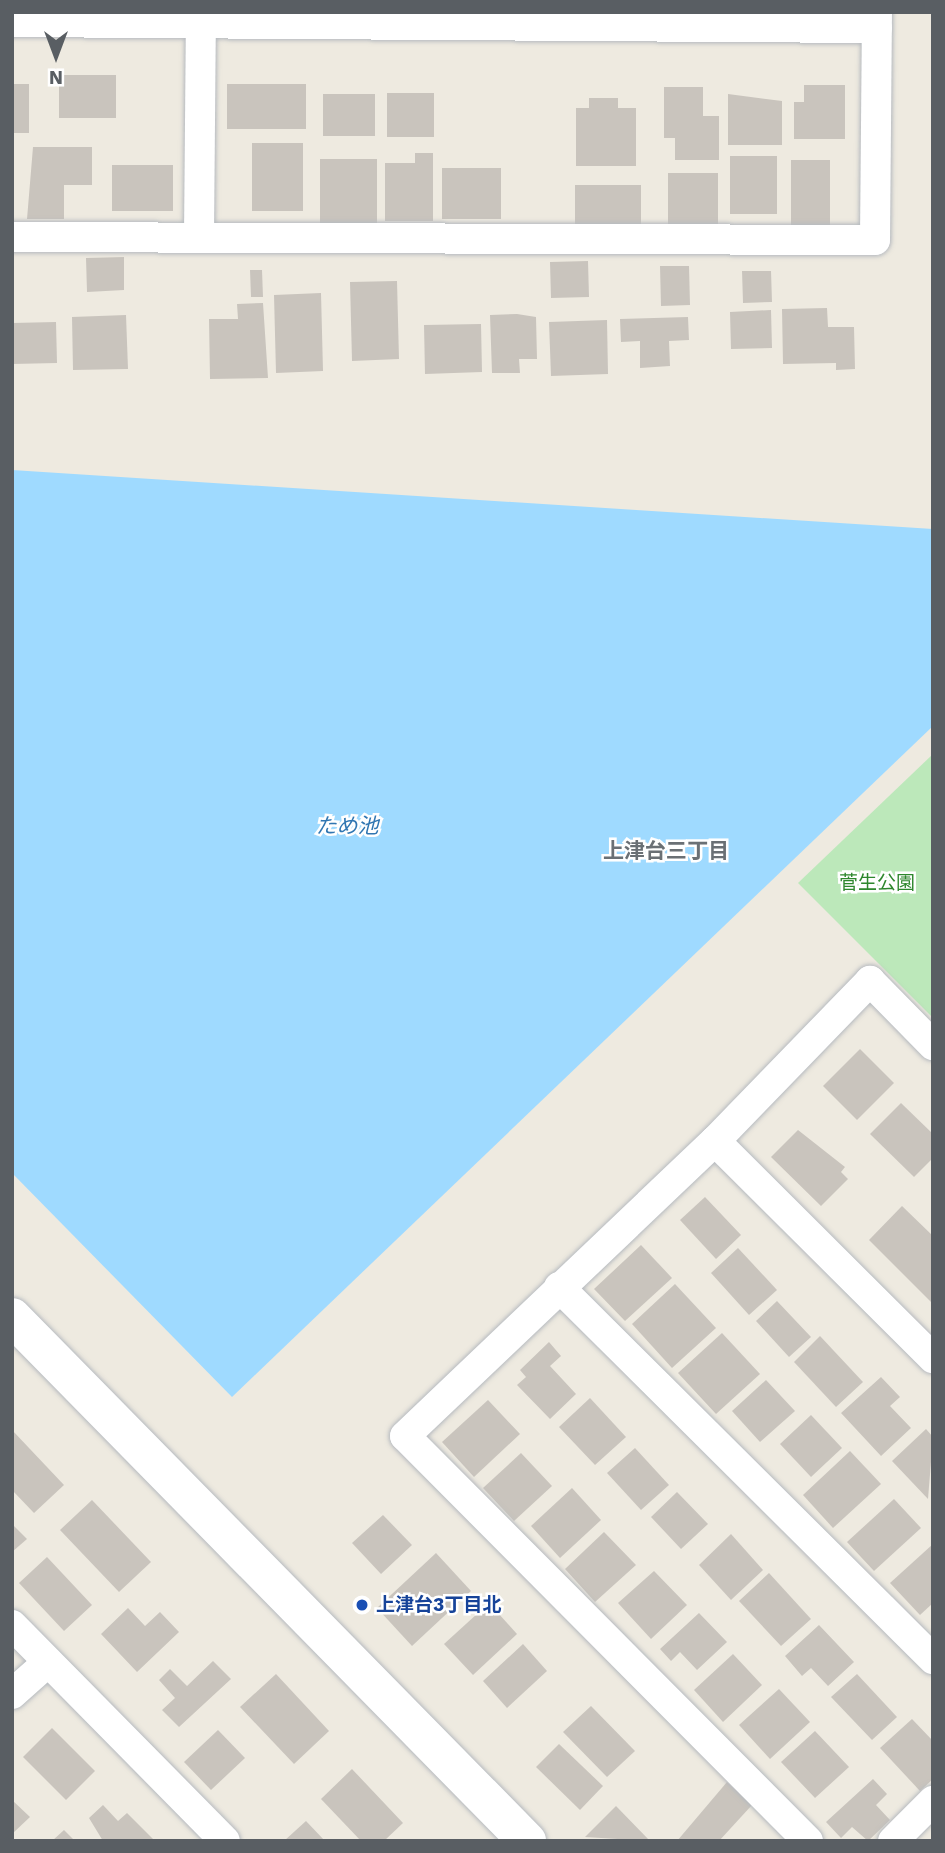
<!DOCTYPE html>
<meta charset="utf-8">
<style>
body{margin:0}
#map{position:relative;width:945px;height:1853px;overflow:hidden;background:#eeeae0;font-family:"Work Sans","Noto Sans JP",sans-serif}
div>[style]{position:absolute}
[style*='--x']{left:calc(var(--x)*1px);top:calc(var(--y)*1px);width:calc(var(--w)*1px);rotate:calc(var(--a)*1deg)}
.green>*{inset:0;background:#bce8ba}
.water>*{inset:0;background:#9fdaff}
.building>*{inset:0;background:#c9c4bd}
.roads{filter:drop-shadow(0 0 2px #b6babf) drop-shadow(0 0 2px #b6babf)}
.minor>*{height:30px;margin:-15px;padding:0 15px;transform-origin:15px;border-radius:15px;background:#fff}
.tertiary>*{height:38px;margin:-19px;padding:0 19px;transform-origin:19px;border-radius:19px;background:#fff}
.dots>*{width:19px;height:19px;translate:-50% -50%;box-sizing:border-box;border:4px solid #fff;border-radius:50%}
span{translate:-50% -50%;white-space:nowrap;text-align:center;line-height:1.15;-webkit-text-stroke:5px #fff;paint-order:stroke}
.park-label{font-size:19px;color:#2e872d}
.transit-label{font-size:19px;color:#164399;font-weight:700}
.left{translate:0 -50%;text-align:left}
.water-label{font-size:21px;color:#3076b2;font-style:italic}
.neighbourhood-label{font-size:21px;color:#6a7075;font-weight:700}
.frame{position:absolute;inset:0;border:14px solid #595e63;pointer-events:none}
.north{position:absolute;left:21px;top:21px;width:70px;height:70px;-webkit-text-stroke:5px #fff;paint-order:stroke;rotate:180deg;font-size:19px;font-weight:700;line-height:28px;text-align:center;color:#595e63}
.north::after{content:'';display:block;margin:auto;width:24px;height:32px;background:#595e63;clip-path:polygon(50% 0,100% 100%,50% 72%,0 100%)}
</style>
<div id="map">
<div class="green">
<i style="clip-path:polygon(933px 754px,933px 1018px,798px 883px)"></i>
</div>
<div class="water">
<i style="clip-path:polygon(12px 470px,933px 529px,933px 726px,232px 1397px,12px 1173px)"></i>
</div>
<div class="building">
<i style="clip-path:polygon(59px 75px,116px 75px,116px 118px,59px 118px)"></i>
<i style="clip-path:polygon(12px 84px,29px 84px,29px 133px,12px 133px)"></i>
<i style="clip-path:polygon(227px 84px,306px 84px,306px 129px,227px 129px)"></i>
<i style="clip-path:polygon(804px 85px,845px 85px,845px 139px,794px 139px,794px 102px,804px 102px)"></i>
<i style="clip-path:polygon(664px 87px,703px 87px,703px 116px,719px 116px,719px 160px,675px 160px,675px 138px,664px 138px)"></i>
<i style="clip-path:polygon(387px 93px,434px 93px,434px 137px,387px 137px)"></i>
<i style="clip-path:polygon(323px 94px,375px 94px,375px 136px,323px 136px)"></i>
<i style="clip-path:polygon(728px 94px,782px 101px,782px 145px,728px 145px)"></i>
<i style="clip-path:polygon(589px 98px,618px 98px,618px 108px,636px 108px,636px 166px,576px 166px,576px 108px,589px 108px)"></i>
<i style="clip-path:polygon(252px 143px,303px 143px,303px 211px,252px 211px)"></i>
<i style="clip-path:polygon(33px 147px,92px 147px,92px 185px,64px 185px,64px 219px,27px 219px)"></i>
<i style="clip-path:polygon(415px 153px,433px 153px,433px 221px,385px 221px,385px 163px,415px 163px)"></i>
<i style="clip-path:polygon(730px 156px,777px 156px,777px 214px,730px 214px)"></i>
<i style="clip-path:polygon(320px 159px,377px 159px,377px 224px,320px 224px)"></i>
<i style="clip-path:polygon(791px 160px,830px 160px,830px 232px,791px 232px)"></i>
<i style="clip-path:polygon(112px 165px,173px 165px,173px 211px,112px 211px)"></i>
<i style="clip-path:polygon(442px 168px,501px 168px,501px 219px,442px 219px)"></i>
<i style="clip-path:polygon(668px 173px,718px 173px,718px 225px,668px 225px)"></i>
<i style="clip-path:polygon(575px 185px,641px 185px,641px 230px,575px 224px)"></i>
<i style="clip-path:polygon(124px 257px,124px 290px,87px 292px,86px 258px)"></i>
<i style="clip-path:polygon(588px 261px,589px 297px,551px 298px,550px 262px)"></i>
<i style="clip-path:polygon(660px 266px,689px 266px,690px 305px,661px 306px)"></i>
<i style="clip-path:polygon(250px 270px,262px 270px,263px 297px,251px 297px)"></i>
<i style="clip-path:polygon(742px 271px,771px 271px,772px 302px,743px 303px)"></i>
<i style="clip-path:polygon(397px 281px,399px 359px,352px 361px,350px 282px)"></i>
<i style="clip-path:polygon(321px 293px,323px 371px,276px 373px,274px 295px)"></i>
<i style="clip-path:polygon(263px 303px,268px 378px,210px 379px,209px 319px,238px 319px,237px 304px)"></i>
<i style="clip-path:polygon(827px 308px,828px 327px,854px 327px,855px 369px,836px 370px,836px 363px,783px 364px,782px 309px)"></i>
<i style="clip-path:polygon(771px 310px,772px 348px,731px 349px,730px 312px)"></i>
<i style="clip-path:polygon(517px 314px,536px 317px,537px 359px,519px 359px,520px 373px,492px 373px,490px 315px)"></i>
<i style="clip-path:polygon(126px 315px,128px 369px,73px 370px,72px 317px)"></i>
<i style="clip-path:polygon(688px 317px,689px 340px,669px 341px,670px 366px,640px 368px,640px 341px,621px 342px,620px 319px)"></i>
<i style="clip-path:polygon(607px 320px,608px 374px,551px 376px,549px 322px)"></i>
<i style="clip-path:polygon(56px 322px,57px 363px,12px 364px,12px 323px)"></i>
<i style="clip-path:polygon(481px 324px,482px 372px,425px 374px,424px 325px)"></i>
<i style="clip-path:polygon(860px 1049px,894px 1083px,857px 1120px,823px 1086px)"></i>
<i style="clip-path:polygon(901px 1103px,933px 1134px,933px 1158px,914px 1177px,870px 1134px)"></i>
<i style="clip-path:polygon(798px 1130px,845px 1167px,841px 1172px,848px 1179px,821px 1206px,771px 1157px)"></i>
<i style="clip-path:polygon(705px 1197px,741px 1235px,716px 1259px,680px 1220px)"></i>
<i style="clip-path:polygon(902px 1206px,933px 1236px,933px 1304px,869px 1240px)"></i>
<i style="clip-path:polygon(641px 1245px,672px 1278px,625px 1321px,594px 1289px)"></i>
<i style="clip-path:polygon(738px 1248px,777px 1290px,749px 1315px,711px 1273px)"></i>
<i style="clip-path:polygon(675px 1284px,716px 1328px,672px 1368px,632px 1324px)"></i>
<i style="clip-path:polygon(777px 1301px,811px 1337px,789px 1357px,756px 1321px)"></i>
<i style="clip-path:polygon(722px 1333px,760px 1374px,716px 1414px,678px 1373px)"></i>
<i style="clip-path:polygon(820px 1336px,863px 1382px,836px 1407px,794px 1362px)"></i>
<i style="clip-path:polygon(549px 1342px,561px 1356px,550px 1366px,576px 1394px,550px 1419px,517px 1385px,526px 1377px,520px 1370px)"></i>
<i style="clip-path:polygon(881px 1377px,900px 1397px,890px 1406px,911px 1428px,881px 1456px,841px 1413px)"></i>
<i style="clip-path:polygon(766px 1380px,795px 1411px,760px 1442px,732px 1411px)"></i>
<i style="clip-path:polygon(590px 1398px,626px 1437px,595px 1465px,559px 1427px)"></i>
<i style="clip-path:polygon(488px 1400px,520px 1434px,474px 1477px,442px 1442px)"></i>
<i style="clip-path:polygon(811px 1415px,842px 1448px,811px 1477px,780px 1444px)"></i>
<i style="clip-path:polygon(926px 1429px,933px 1437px,928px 1499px,892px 1461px)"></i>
<i style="clip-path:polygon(12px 1430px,64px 1485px,34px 1513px,12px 1490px)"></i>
<i style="clip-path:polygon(635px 1448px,669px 1485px,641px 1510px,607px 1473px)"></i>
<i style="clip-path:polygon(850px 1451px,881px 1484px,833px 1528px,803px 1495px)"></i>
<i style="clip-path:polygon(521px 1453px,552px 1486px,514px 1521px,483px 1488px)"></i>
<i style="clip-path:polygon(572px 1488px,601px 1520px,560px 1558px,531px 1526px)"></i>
<i style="clip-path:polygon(677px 1492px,708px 1524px,681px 1549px,651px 1517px)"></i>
<i style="clip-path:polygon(894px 1499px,921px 1528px,874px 1571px,847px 1542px)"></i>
<i style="clip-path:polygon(92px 1500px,151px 1562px,119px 1592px,60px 1530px)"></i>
<i style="clip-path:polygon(383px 1515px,412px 1545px,381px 1574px,352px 1543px)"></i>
<i style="clip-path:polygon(12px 1524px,27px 1539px,12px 1552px)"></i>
<i style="clip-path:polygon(604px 1532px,636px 1565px,595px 1602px,565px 1569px)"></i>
<i style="clip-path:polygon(731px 1534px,763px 1570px,731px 1600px,699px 1565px)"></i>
<i style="clip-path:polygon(933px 1544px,933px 1603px,920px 1615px,890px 1583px)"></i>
<i style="clip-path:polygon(436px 1553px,471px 1591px,412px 1646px,377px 1608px)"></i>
<i style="clip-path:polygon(47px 1557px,92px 1605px,64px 1631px,19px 1583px)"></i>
<i style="clip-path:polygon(654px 1571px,687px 1605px,651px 1639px,618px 1603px)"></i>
<i style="clip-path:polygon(769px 1573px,811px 1619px,781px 1646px,739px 1601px)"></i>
<i style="clip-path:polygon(489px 1603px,517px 1634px,473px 1675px,444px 1644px)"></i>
<i style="clip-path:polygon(128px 1608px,145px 1626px,160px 1612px,179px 1632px,137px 1672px,101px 1634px)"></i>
<i style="clip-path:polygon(699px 1613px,727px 1642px,697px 1670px,680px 1652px,671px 1661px,660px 1649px)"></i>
<i style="clip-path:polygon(819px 1625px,854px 1662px,828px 1686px,811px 1668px,802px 1676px,785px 1656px)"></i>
<i style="clip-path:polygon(523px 1644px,547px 1671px,507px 1708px,483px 1681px)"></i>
<i style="clip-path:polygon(733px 1654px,762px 1685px,723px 1722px,694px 1690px)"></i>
<i style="clip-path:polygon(213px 1661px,231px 1679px,179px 1727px,162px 1710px,175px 1698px,159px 1680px,170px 1669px,187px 1686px)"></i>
<i style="clip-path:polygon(276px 1674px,329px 1731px,294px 1764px,240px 1707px)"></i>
<i style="clip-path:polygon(857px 1674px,897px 1717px,872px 1740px,831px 1697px)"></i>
<i style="clip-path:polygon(779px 1689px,810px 1722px,770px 1759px,739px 1725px)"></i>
<i style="clip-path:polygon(591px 1706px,635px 1751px,607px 1777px,563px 1732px)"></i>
<i style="clip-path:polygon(912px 1719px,933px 1741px,933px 1779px,920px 1791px,880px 1748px)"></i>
<i style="clip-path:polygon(52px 1728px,95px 1771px,66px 1800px,23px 1757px)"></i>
<i style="clip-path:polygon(218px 1730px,245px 1758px,211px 1790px,184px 1762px)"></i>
<i style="clip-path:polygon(815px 1731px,849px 1767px,815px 1798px,781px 1762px)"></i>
<i style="clip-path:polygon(559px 1744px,603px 1786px,580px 1810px,536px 1767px)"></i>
<i style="clip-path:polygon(352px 1769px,403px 1823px,384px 1841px,361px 1841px,321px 1799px)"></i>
<i style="clip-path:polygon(873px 1779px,887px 1794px,876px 1805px,890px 1820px,868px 1841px,852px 1827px,841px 1838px,826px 1822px)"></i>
<i style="clip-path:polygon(727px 1782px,752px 1805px,719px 1841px,677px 1841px)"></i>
<i style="clip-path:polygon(12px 1800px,30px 1817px,12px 1834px)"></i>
<i style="clip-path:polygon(103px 1805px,118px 1821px,127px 1813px,155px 1841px,103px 1841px,89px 1818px)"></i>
<i style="clip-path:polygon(616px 1806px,650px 1841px,585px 1837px)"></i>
<i style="clip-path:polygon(306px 1821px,325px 1841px,284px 1841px)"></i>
<i style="clip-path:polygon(64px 1830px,75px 1841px,52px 1841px)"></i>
</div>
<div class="roads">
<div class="minor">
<i style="--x:12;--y:22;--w:865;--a:0.4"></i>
<i style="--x:12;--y:237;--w:863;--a:0.2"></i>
<i style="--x:875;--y:240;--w:228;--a:-89.5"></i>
<i style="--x:199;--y:237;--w:225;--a:-89.5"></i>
<i style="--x:715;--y:1141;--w:308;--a:44.9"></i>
<i style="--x:559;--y:1287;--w:528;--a:44.85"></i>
<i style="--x:12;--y:1625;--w:303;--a:45.4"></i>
<i style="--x:12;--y:1694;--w:48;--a:-41.6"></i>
<i style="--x:808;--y:1841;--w:571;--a:-134.86"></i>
<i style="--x:405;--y:1436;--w:428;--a:-43.6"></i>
<i style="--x:715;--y:1141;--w:223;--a:-45.9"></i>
<i style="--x:870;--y:981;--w:90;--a:45.5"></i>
<i style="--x:893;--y:1841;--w:57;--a:-45"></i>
</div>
<div class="tertiary">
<i style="--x:12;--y:1317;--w:735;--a:45.5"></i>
</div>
</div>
<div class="dots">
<i style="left:362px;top:1605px;background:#1a4fb4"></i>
</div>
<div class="park-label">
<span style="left:877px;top:883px">菅生公園</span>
</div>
<div class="transit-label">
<span class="left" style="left:376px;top:1605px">上津台3丁目北</span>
</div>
<div class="water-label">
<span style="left:347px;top:826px">ため池</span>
</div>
<div class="neighbourhood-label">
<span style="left:666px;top:851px">上津台三丁目</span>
</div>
<div class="frame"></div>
<div class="north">N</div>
</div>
